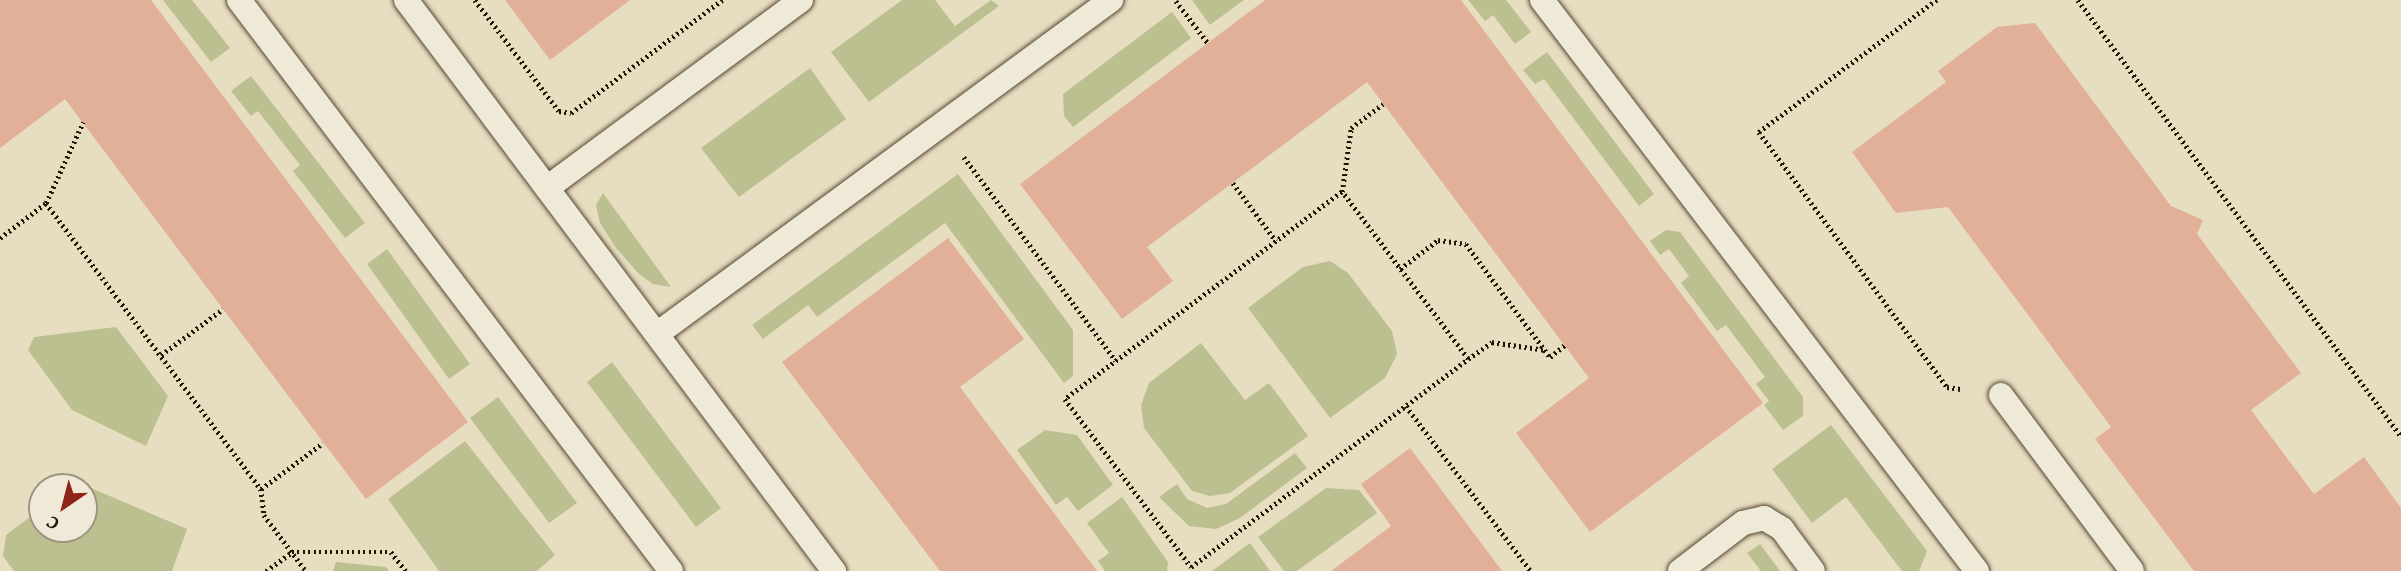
<!DOCTYPE html>
<meta charset="utf-8">
<style>
body{margin:0}
#map{position:relative;width:2401px;height:571px;overflow:hidden;background:#e7dec2;font-family:"Gentium Book Plus",serif}
div>[style]{position:absolute}
[style*='--x']{left:calc(var(--x)*1px);top:calc(var(--y)*1px);width:calc(var(--w)*1px);rotate:calc(var(--a)*1deg)}
.green>*{inset:0;background:#bcbf8f}
.building>*{inset:0;background:#e2af99}
.path>*{height:4.5px;margin-top:-2.25px;transform-origin:0;background:repeating-linear-gradient(90deg,#261402 0 2px,transparent 0 5.5px)}
.roads{filter:drop-shadow(0 0 2px #564632) drop-shadow(0 0 2px #564632)}
.lane>*{height:24px;margin:-12px;padding:0 12px;transform-origin:12px;border-radius:12px;background:#efead7}
span{translate:-50% -50%;white-space:nowrap;text-align:center;line-height:1.15;-webkit-text-stroke:7px #efead7;paint-order:stroke}
.north{position:absolute;left:28px;top:473px;width:70px;height:70px;box-sizing:border-box;background:#efead7;border:2px solid #9f9482;border-radius:50%;rotate:215deg;font-size:19px;font-weight:700;line-height:28px;text-align:center;color:#261402}
.north::after{content:'';display:block;margin:auto;width:24px;height:32px;background:#8f2418;clip-path:polygon(50% 0,100% 100%,50% 72%,0 100%)}
</style>
<div id="map">
<div class="green">
<i style="clip-path:polygon(163px 0,192px 0,230px 48px,211px 62px)"></i>
<i style="clip-path:polygon(902px 0,935px 0,955px 26px,991px 0,999px 6px,869px 102px,831px 52px)"></i>
<i style="clip-path:polygon(1192px 0,1244px 0,1210px 25px)"></i>
<i style="clip-path:polygon(1468px 0,1506px 0,1531px 32px,1515px 44px,1493px 15px,1485px 21px)"></i>
<i style="clip-path:polygon(1172px 12px,1191px 38px,1073px 127px,1064px 116px,1063px 94px)"></i>
<i style="clip-path:polygon(1547px 52px,1654px 194px,1639px 206px,1544px 79px,1535px 84px,1523px 70px)"></i>
<i style="clip-path:polygon(810px 68px,846px 119px,739px 197px,701px 148px)"></i>
<i style="clip-path:polygon(251px 76px,365px 223px,345px 238px,293px 171px,300px 165px,258px 111px,251px 116px,231px 91px)"></i>
<i style="clip-path:polygon(958px 174px,1073px 330px,1073px 376px,1064px 383px,945px 223px,817px 317px,808px 305px,763px 339px,752px 325px)"></i>
<i style="clip-path:polygon(603px 193px,671px 287px,653px 284px,639px 274px,616px 248px,600px 223px,596px 205px)"></i>
<i style="clip-path:polygon(1666px 230px,1680px 232px,1803px 397px,1803px 416px,1783px 430px,1764px 405px,1769px 401px,1756px 384px,1765px 377px,1726px 325px,1717px 331px,1681px 283px,1689px 276px,1669px 249px,1660px 255px,1650px 241px)"></i>
<i style="clip-path:polygon(387px 249px,470px 364px,449px 379px,367px 264px)"></i>
<i style="clip-path:polygon(1330px 261px,1348px 273px,1392px 331px,1397px 354px,1385px 378px,1330px 418px,1248px 308px,1303px 267px)"></i>
<i style="clip-path:polygon(116px 327px,168px 396px,146px 446px,72px 410px,28px 350px,34px 337px)"></i>
<i style="clip-path:polygon(1201px 343px,1245px 400px,1269px 383px,1308px 436px,1230px 493px,1210px 496px,1192px 491px,1144px 428px,1141px 405px,1149px 383px)"></i>
<i style="clip-path:polygon(612px 362px,721px 508px,696px 527px,587px 382px)"></i>
<i style="clip-path:polygon(498px 397px,577px 503px,549px 523px,470px 418px)"></i>
<i style="clip-path:polygon(1831px 425px,1927px 551px,1919px 571px,1902px 571px,1846px 497px,1812px 523px,1772px 469px)"></i>
<i style="clip-path:polygon(1045px 430px,1077px 435px,1113px 485px,1078px 511px,1067px 497px,1056px 505px,1017px 450px)"></i>
<i style="clip-path:polygon(465px 441px,555px 555px,537px 571px,439px 571px,388px 499px)"></i>
<i style="clip-path:polygon(1295px 453px,1307px 468px,1240px 518px,1216px 529px,1189px 526px,1159px 497px,1177px 484px,1187px 499px,1207px 508px,1226px 504px)"></i>
<i style="clip-path:polygon(77px 482px,187px 529px,172px 571px,14px 571px,3px 556px,6px 535px,42px 508px,42px 529px,84px 529px,84px 487px,70px 487px)"></i>
<i style="clip-path:polygon(1326px 488px,1359px 490px,1377px 513px,1297px 571px,1284px 571px,1258px 537px)"></i>
<i style="clip-path:polygon(1122px 497px,1168px 562px,1167px 571px,1105px 571px,1098px 561px,1109px 553px,1087px 523px)"></i>
<i style="clip-path:polygon(1250px 543px,1270px 571px,1212px 571px)"></i>
<i style="clip-path:polygon(1760px 544px,1780px 571px,1761px 571px,1747px 553px)"></i>
<i style="clip-path:polygon(336px 562px,386px 567px,389px 571px,333px 571px)"></i>
</div>
<div class="building">
<i style="clip-path:polygon(0 0,151px 0,468px 422px,366px 499px,65px 99px,0 148px)"></i>
<i style="clip-path:polygon(505px 0,630px 0,550px 60px)"></i>
<i style="clip-path:polygon(1265px 0,1461px 0,1763px 403px,1590px 532px,1516px 433px,1589px 378px,1367px 82px,1147px 247px,1173px 281px,1122px 319px,1020px 184px)"></i>
<i style="clip-path:polygon(2035px 23px,2171px 206px,2203px 220px,2197px 234px,2301px 373px,2251px 410px,2314px 494px,2364px 457px,2401px 508px,2401px 571px,2194px 571px,2095px 439px,2111px 427px,1948px 207px,1896px 213px,1852px 152px,1946px 82px,1938px 71px,1997px 27px)"></i>
<i style="clip-path:polygon(948px 238px,1024px 339px,960px 387px,1097px 571px,940px 571px,782px 362px)"></i>
<i style="clip-path:polygon(1410px 448px,1502px 571px,1331px 571px,1391px 526px,1361px 484px)"></i>
</div>
<div class="path">
<i style="--x:475;--y:0;--w:139;--a:52.9"></i>
<i style="--x:559;--y:111;--w:12;--a:9"></i>
<i style="--x:571;--y:113;--w:189;--a:-36.8"></i>
<i style="--x:1937;--y:0;--w:222;--a:143.4"></i>
<i style="--x:1759;--y:132;--w:317;--a:53.6"></i>
<i style="--x:1947;--y:387;--w:14;--a:8"></i>
<i style="--x:2078;--y:0;--w:543;--a:53.47"></i>
<i style="--x:1176;--y:1;--w:53;--a:52.7"></i>
<i style="--x:964;--y:157;--w:254;--a:53.3"></i>
<i style="--x:1233;--y:183;--w:72;--a:53.4"></i>
<i style="--x:1342;--y:192;--w:346;--a:143.2"></i>
<i style="--x:1065;--y:399;--w:210;--a:53.1"></i>
<i style="--x:1191;--y:567;--w:346;--a:-36.9"></i>
<i style="--x:1468;--y:359;--w:209;--a:-127"></i>
<i style="--x:1342;--y:192;--w:65;--a:-82"></i>
<i style="--x:1351;--y:128;--w:40;--a:-37"></i>
<i style="--x:46;--y:203;--w:89;--a:-65.4"></i>
<i style="--x:0;--y:238;--w:58;--a:-37.3"></i>
<i style="--x:46;--y:203;--w:358;--a:53.1"></i>
<i style="--x:261;--y:489;--w:26;--a:83"></i>
<i style="--x:264;--y:515;--w:70;--a:53.1"></i>
<i style="--x:1400;--y:269;--w:48;--a:-37.3"></i>
<i style="--x:1438;--y:240;--w:28;--a:8"></i>
<i style="--x:1466;--y:244;--w:141;--a:53.4"></i>
<i style="--x:1550;--y:357;--w:19;--a:-39"></i>
<i style="--x:161;--y:355;--w:77;--a:-36.6"></i>
<i style="--x:1468;--y:359;--w:29;--a:-35"></i>
<i style="--x:1492;--y:342;--w:54;--a:8.6"></i>
<i style="--x:1406;--y:406;--w:207;--a:52.9"></i>
<i style="--x:261;--y:489;--w:77;--a:-36.6"></i>
<i style="--x:266;--y:571;--w:32;--a:-36"></i>
<i style="--x:292;--y:552;--w:99;--a:0"></i>
<i style="--x:391;--y:552;--w:24;--a:52"></i>
</div>
<div class="roads">
<div class="lane">
<i style="--x:239;--y:0;--w:716;--a:52.89"></i>
<i style="--x:406;--y:0;--w:714;--a:53.15"></i>
<i style="--x:1542;--y:0;--w:718;--a:52.7"></i>
<i style="--x:547;--y:188;--w:316;--a:-36.5"></i>
<i style="--x:657;--y:334;--w:564;--a:-36.34"></i>
<i style="--x:2001;--y:395;--w:219;--a:53.3"></i>
<i style="--x:1680;--y:571;--w:79;--a:-37.3"></i>
<i style="--x:1743;--y:523;--w:22;--a:-13"></i>
<i style="--x:1764;--y:518;--w:21;--a:31"></i>
<i style="--x:1782;--y:529;--w:52;--a:53.6"></i>
</div>
</div>
<div class="north">С</div>
</div>
